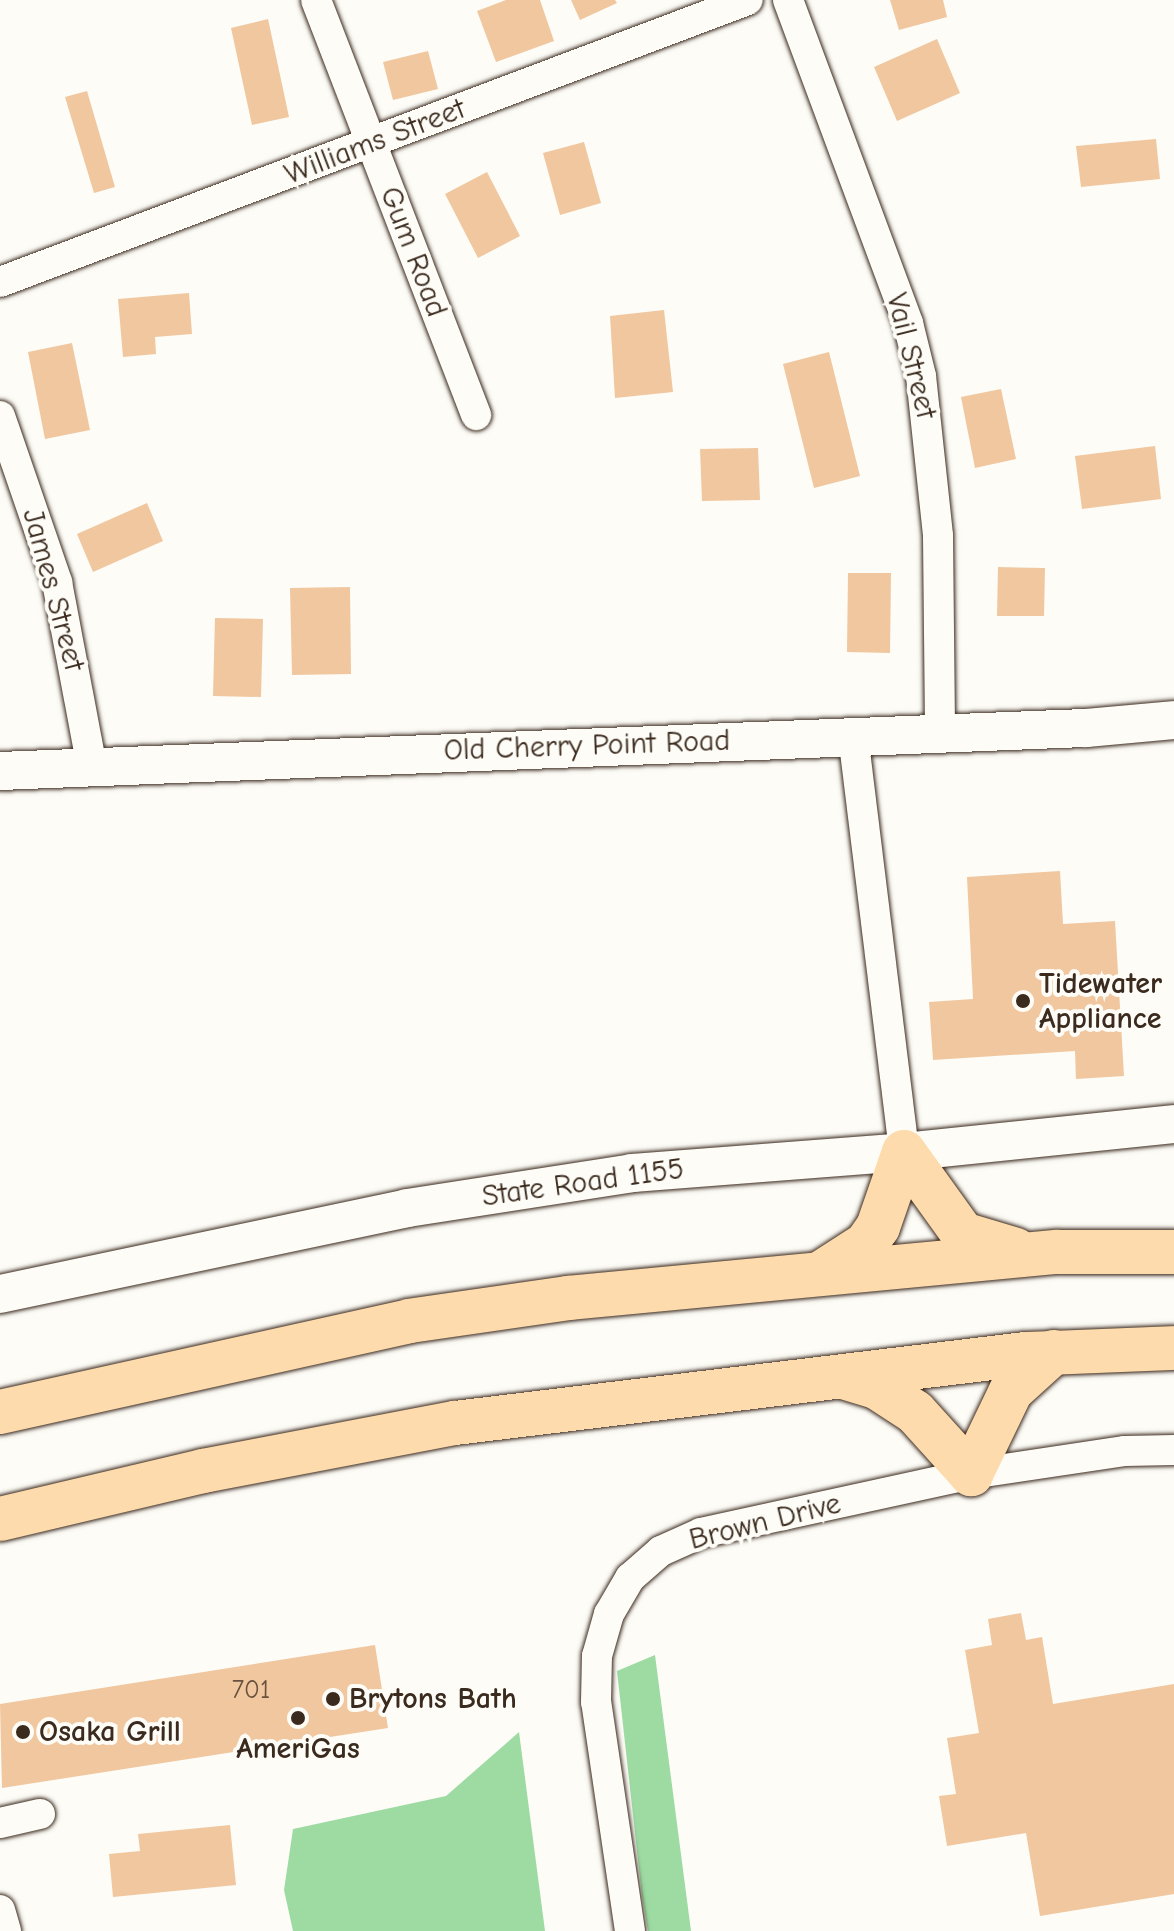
<!DOCTYPE html>
<style>
body{margin:0}
#map{position:relative;width:1174px;height:1931px;overflow:hidden;background:#fdfcf7;font-family:"Comic Neue",sans-serif}
div>[style]{position:absolute}
[style*='--x']{left:calc(var(--x)*1px);top:calc(var(--y)*1px);width:calc(var(--w)*1px);rotate:calc(var(--a)*1deg)}
.green>*{inset:0;background:#9ddba3}
.building>*{inset:0;background:#f0c79f}
.roads{filter:drop-shadow(0 0 2px #3b2a1e) drop-shadow(0 0 2px #3b2a1e)}
.minor>*{height:30px;margin:-15px;padding:0 15px;transform-origin:15px;border-radius:15px;background:#fdfcf7}
.tertiary>*{height:38px;margin:-19px;padding:0 19px;transform-origin:19px;border-radius:19px;background:#fdfcf7}
.motorway>*{height:44px;margin:-22px;padding:0 22px;transform-origin:22px;border-radius:22px;background:#fedbac}
.dots>*{width:22px;height:22px;translate:-50% -50%;box-sizing:border-box;border:4px solid #fdfcf7;border-radius:50%}
span{translate:-50% -50%;white-space:nowrap;text-align:center;line-height:1.15;-webkit-text-stroke:8px #fdfcf7;paint-order:stroke}
.number-label{font-size:26px;color:#68513e}
.number-label span{-webkit-text-stroke-width:0}
.street-label{font-size:30px;color:#3b2a1e}
.poi-label{font-size:30px;color:#3b2a1e;font-weight:700}
.left{translate:0 -50%;text-align:left}
</style>
<div id="map">
<div class="green">
<i style="clip-path:polygon(655px 1655px,691px 1931px,648px 1931px,642px 1896px,617px 1671px)"></i>
<i style="clip-path:polygon(519px 1732px,545px 1931px,293px 1931px,284px 1890px,293px 1829px,446px 1796px)"></i>
</div>
<div class="building">
<i style="clip-path:polygon(506px 0,540px 0,554px 41px,496px 62px,477px 11px)"></i>
<i style="clip-path:polygon(571px 0,615px 0,617px 3px,580px 20px)"></i>
<i style="clip-path:polygon(890px 0,943px 0,947px 17px,899px 30px)"></i>
<i style="clip-path:polygon(268px 19px,289px 117px,252px 125px,231px 28px)"></i>
<i style="clip-path:polygon(937px 39px,960px 93px,897px 121px,874px 67px)"></i>
<i style="clip-path:polygon(428px 51px,438px 89px,393px 100px,383px 62px)"></i>
<i style="clip-path:polygon(87px 91px,115px 187px,94px 193px,65px 97px)"></i>
<i style="clip-path:polygon(1156px 139px,1160px 179px,1081px 187px,1076px 146px)"></i>
<i style="clip-path:polygon(584px 142px,601px 203px,560px 215px,543px 153px)"></i>
<i style="clip-path:polygon(487px 172px,520px 236px,478px 258px,445px 194px)"></i>
<i style="clip-path:polygon(189px 293px,192px 334px,155px 337px,156px 354px,123px 357px,118px 299px)"></i>
<i style="clip-path:polygon(664px 310px,673px 392px,615px 398px,610px 316px)"></i>
<i style="clip-path:polygon(72px 343px,90px 430px,45px 439px,28px 352px)"></i>
<i style="clip-path:polygon(829px 352px,860px 476px,814px 488px,783px 364px)"></i>
<i style="clip-path:polygon(1001px 389px,1016px 459px,975px 468px,961px 397px)"></i>
<i style="clip-path:polygon(1155px 446px,1161px 499px,1082px 509px,1075px 456px)"></i>
<i style="clip-path:polygon(758px 448px,760px 500px,702px 501px,700px 449px)"></i>
<i style="clip-path:polygon(147px 503px,163px 541px,93px 572px,77px 534px)"></i>
<i style="clip-path:polygon(998px 567px,1045px 568px,1044px 616px,997px 616px)"></i>
<i style="clip-path:polygon(848px 573px,891px 573px,890px 653px,847px 652px)"></i>
<i style="clip-path:polygon(350px 587px,351px 674px,292px 675px,290px 588px)"></i>
<i style="clip-path:polygon(215px 618px,263px 619px,261px 697px,213px 696px)"></i>
<i style="clip-path:polygon(1060px 871px,1063px 924px,1115px 921px,1124px 1076px,1076px 1079px,1075px 1051px,933px 1060px,929px 1002px,973px 999px,967px 877px)"></i>
<i style="clip-path:polygon(1021px 1613px,1026px 1640px,1042px 1637px,1053px 1704px,1174px 1684px,1174px 1894px,1040px 1916px,1026px 1833px,947px 1846px,939px 1796px,956px 1794px,947px 1738px,979px 1733px,965px 1650px,992px 1645px,988px 1619px)"></i>
<i style="clip-path:polygon(375px 1645px,388px 1728px,2px 1788px,0 1704px)"></i>
<i style="clip-path:polygon(230px 1825px,236px 1885px,113px 1897px,109px 1854px,140px 1851px,138px 1834px)"></i>
</div>
<div class="roads">
<div class="minor">
<i style="--x:316;--y:0;--w:445;--a:68.9"></i>
<i style="--x:788;--y:0;--w:345;--a:69.6"></i>
<i style="--x:908;--y:323;--w:55;--a:76.2"></i>
<i style="--x:921;--y:376;--w:161;--a:83.9"></i>
<i style="--x:938;--y:536;--w:195;--a:89.4"></i>
<i style="--x:0;--y:282;--w:799;--a:-20.66"></i>
<i style="--x:0;--y:416;--w:176;--a:71"></i>
<i style="--x:57;--y:582;--w:188;--a:79.3"></i>
<i style="--x:853;--y:735;--w:420;--a:83"></i>
<i style="--x:0;--y:1823;--w:41;--a:-12.7"></i>
<i style="--x:0;--y:1910;--w:22;--a:74"></i>
<i style="--x:630;--y:1931;--w:232;--a:-98.4"></i>
<i style="--x:596;--y:1702;--w:46;--a:-88.8"></i>
<i style="--x:597;--y:1656;--w:44;--a:-74.1"></i>
<i style="--x:609;--y:1614;--w:42;--a:-59.7"></i>
<i style="--x:630;--y:1578;--w:41;--a:-41.1"></i>
<i style="--x:661;--y:1551;--w:44;--a:-24.2"></i>
<i style="--x:701;--y:1533;--w:276;--a:-12.3"></i>
<i style="--x:971;--y:1474;--w:156;--a:-8.5"></i>
<i style="--x:1125;--y:1451;--w:49;--a:-1.2"></i>
</div>
<div class="tertiary">
<i style="--x:0;--y:771;--w:1087;--a:-2.27"></i>
<i style="--x:1086;--y:728;--w:88;--a:-5.2"></i>
<i style="--x:0;--y:1294;--w:416;--a:-11.9"></i>
<i style="--x:407;--y:1208;--w:228;--a:-8.8"></i>
<i style="--x:632;--y:1173;--w:273;--a:-4.4"></i>
<i style="--x:904;--y:1152;--w:271;--a:-5.9"></i>
</div>
<div class="motorway">
<i style="--x:904;--y:1152;--w:101;--a:54.3"></i>
<i style="--x:963;--y:1234;--w:55;--a:16.8"></i>
<i style="--x:821;--y:1273;--w:54;--a:-32.8"></i>
<i style="--x:866;--y:1244;--w:21;--a:-55"></i>
<i style="--x:878;--y:1227;--w:79;--a:-70.9"></i>
<i style="--x:843;--y:1377;--w:37;--a:17"></i>
<i style="--x:878;--y:1388;--w:44;--a:33"></i>
<i style="--x:915;--y:1412;--w:84;--a:47.9"></i>
<i style="--x:971;--y:1474;--w:92;--a:-64.3"></i>
<i style="--x:1011;--y:1391;--w:58;--a:-42.2"></i>
<i style="--x:0;--y:1412;--w:419;--a:-12.5"></i>
<i style="--x:409;--y:1321;--w:161;--a:-8.2"></i>
<i style="--x:568;--y:1298;--w:492;--a:-5.4"></i>
<i style="--x:1058;--y:1252;--w:116;--a:0"></i>
<i style="--x:0;--y:1519;--w:209;--a:-13.3"></i>
<i style="--x:203;--y:1471;--w:257;--a:-10.8"></i>
<i style="--x:455;--y:1423;--w:574;--a:-6.9"></i>
<i style="--x:1025;--y:1354;--w:149;--a:-2.3"></i>
</div>
</div>
<div class="dots">
<i style="left:1023px;top:1001px;background:#3b2a1e"></i>
<i style="left:333px;top:1699px;background:#3b2a1e"></i>
<i style="left:298px;top:1718px;background:#3b2a1e"></i>
<i style="left:23px;top:1732px;background:#3b2a1e"></i>
</div>
<div class="number-label">
<span style="left:251px;top:1691px">701</span>
</div>
<div class="street-label">
<span style="left:375px;top:142px;rotate:-21deg">Williams Street</span>
<span style="left:413px;top:252px;rotate:69deg">Gum Road</span>
<span style="left:911px;top:356px;rotate:76deg">Vail Street</span>
<span style="left:53px;top:590px;rotate:75deg">James Street</span>
<span style="left:587px;top:746px;rotate:-2deg">Old Cherry Point Road</span>
<span style="left:583px;top:1183px;rotate:-8deg">State Road 1155</span>
<span style="left:765px;top:1522px;rotate:-14deg">Brown Drive</span>
</div>
<div class="poi-label">
<span class="left" style="left:1039px;top:1001px">Tidewater<br>Appliance</span>
<span class="left" style="left:349px;top:1699px">Brytons Bath</span>
<span class="left" style="left:39px;top:1732px">Osaka Grill</span>
<span style="left:298px;top:1749px">AmeriGas</span>
</div>
</div>
